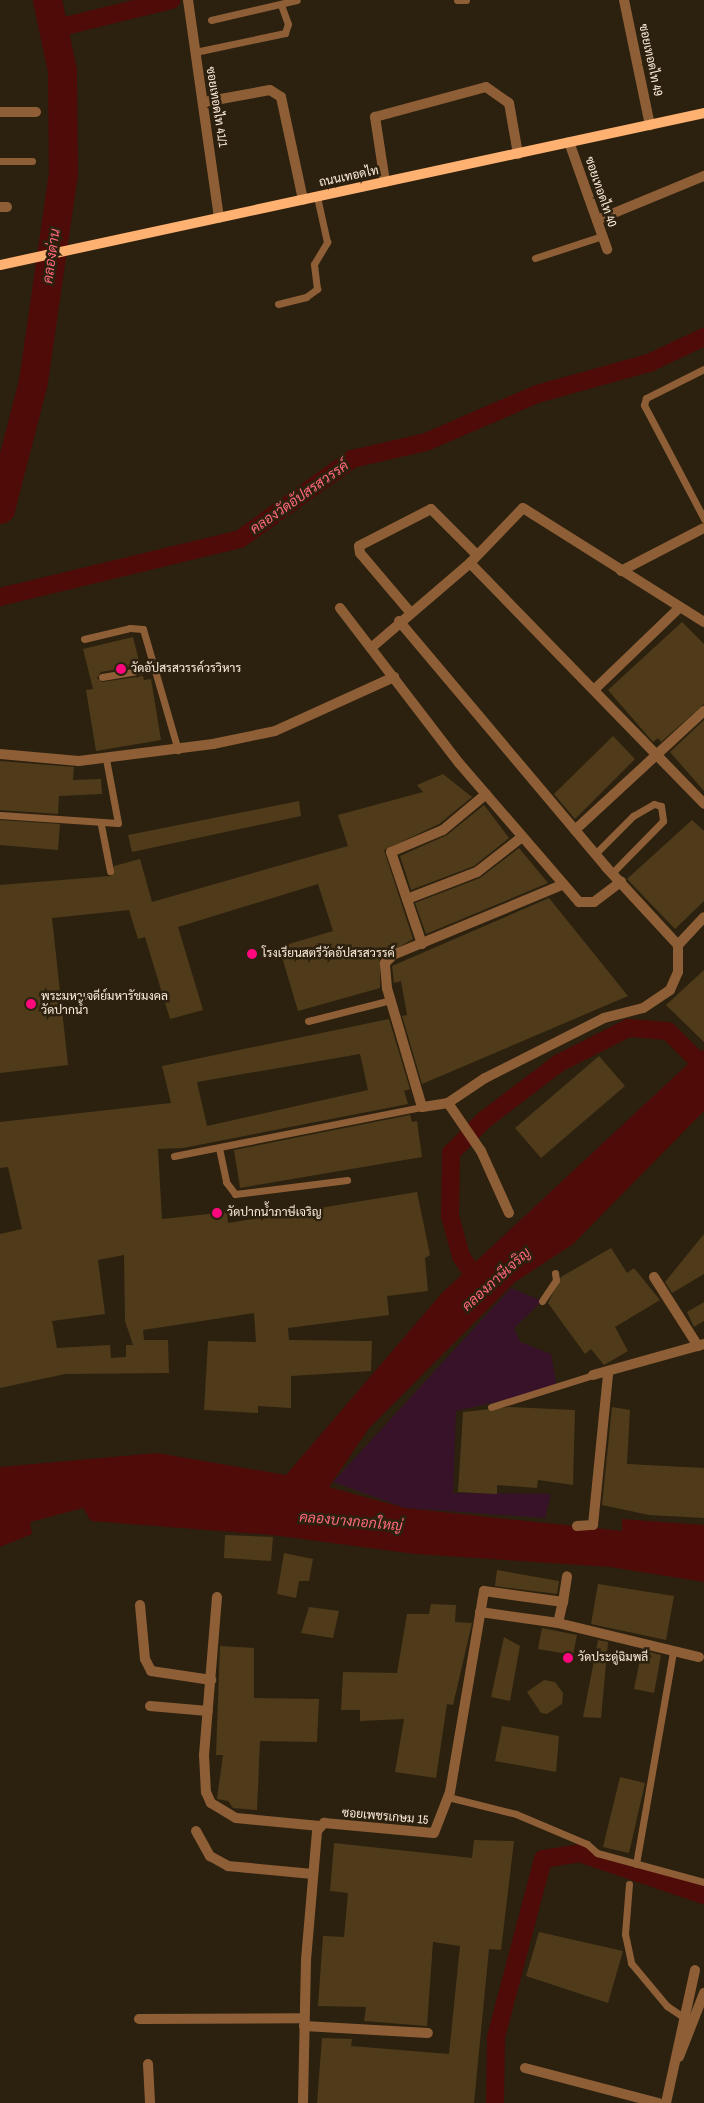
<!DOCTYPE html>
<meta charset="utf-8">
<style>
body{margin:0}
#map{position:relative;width:704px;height:2103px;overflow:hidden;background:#2c210f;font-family:"Archivo Narrow",Sarabun,sans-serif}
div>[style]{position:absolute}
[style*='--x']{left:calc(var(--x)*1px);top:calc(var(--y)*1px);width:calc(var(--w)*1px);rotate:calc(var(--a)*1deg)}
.green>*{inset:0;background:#371229}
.water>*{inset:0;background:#4e0b07}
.canal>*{height:18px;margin:-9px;padding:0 9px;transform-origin:9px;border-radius:9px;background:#4e0b07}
.river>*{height:29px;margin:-14.5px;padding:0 14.5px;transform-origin:14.5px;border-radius:14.5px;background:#4e0b07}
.building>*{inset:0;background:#4f3b1a}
.service>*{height:7px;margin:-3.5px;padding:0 3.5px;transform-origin:3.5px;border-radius:3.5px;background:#8e5f37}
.minor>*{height:10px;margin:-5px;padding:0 5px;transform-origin:5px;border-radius:5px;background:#8e5f37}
.secondary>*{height:10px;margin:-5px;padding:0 5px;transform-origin:5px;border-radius:5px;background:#ffb172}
.dots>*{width:14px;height:14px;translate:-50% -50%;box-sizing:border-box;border:2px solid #2c210f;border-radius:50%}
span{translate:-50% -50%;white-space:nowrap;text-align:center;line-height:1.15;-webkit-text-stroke:5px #2c210f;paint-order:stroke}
.street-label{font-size:12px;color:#ffeedb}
.poi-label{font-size:12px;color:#ffeedb}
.left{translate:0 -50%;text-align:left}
.water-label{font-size:14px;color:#ff697a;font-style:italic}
</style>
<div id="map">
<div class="green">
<i style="clip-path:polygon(511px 1288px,542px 1301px,514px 1328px,520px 1342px,551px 1354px,557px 1388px,456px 1411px,453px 1493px,551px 1494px,545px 1518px,405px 1508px,333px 1482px)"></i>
</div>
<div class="water">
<i style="clip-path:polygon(704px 1049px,704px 1111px,573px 1244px,515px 1282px,369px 1428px,329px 1487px,405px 1508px,622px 1531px,622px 1519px,704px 1525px,704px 1582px,610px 1567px,415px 1554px,272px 1535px,91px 1521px,83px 1508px,30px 1522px,32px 1534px,0 1547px,0 1467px,157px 1453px,286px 1475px,442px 1293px)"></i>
</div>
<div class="canal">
<i style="--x:53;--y:29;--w:122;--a:-13.8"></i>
<i style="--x:0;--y:597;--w:247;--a:-13.6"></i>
<i style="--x:240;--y:539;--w:138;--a:-35.5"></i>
<i style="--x:352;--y:459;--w:76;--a:-12.9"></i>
<i style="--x:426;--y:442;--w:121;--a:-23.4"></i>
<i style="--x:537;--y:394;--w:116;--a:-15.5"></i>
<i style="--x:649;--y:363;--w:61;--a:-25.3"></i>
<i style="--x:481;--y:1286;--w:36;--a:-124"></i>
<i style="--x:461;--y:1256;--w:41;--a:-105.4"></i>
<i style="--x:450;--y:1216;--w:63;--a:-89.1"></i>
<i style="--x:451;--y:1153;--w:47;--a:-45"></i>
<i style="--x:484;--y:1120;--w:94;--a:-37.2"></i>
<i style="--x:559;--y:1063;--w:77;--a:-26.9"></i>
<i style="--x:628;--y:1028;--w:40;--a:4.3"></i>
<i style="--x:668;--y:1031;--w:51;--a:45"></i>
<i style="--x:495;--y:2103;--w:66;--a:-89.1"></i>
<i style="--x:496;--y:2037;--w:184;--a:-75.2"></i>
<i style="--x:543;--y:1859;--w:36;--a:-9"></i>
<i style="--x:579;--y:1853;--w:132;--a:18.6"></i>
</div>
<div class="river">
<i style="--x:0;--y:509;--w:132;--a:-75.5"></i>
<i style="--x:33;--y:381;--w:210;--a:-81.8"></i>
<i style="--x:63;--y:173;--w:103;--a:-90.6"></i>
<i style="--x:62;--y:70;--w:72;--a:-102.1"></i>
</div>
<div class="building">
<i style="clip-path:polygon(682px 622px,704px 644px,704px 704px,661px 742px,658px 738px,653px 742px,608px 690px)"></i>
<i style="clip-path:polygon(133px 637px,140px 665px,101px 672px,97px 678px,102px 682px,143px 676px,144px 680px,151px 679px,161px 740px,96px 751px,86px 690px,93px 689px,83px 649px)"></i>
<i style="clip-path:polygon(704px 720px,704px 791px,670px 752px)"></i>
<i style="clip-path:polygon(613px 736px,635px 759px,575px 819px,554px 794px)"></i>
<i style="clip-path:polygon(0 761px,74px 767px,73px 780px,101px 779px,102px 794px,59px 796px,58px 814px,0 810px)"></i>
<i style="clip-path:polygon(443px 774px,472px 797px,439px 824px,384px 850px,413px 939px,380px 958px,380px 988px,298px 1011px,279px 947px,333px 931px,318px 884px,178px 927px,203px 1010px,170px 1019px,145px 937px,138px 939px,129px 910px,52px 918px,68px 1065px,0 1073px,0 885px,111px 876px,114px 866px,140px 859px,152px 902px,348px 846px,338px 815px,423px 792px,417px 785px)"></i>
<i style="clip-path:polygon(299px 801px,301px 816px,132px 852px,128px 835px)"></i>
<i style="clip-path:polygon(484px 805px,509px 838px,474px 866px,411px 890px,400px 856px,447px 835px)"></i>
<i style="clip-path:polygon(0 820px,60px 824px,58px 850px,0 845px)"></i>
<i style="clip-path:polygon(692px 820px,704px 831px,704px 901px,675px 929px,627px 879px)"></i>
<i style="clip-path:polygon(519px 848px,548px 883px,426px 934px,415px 903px,480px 878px)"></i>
<i style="clip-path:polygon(549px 898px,628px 996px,422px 1084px,402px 1016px,407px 1015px,401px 981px,394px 983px,392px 966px)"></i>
<i style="clip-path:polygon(704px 970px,704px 1042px,666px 1005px)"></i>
<i style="clip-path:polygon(evenodd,389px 1019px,410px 1089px,404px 1091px,408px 1104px,183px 1148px,158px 1149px,162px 1219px,227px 1212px,228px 1223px,417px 1192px,430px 1255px,425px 1258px,428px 1291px,387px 1296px,389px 1315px,288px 1328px,289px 1340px,372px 1341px,371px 1371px,291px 1376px,291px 1408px,258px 1406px,258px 1413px,204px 1410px,208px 1341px,256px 1342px,254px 1313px,143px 1330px,144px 1340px,168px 1340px,169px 1373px,65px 1374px,0 1388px,0 1234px,22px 1229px,8px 1167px,0 1168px,0 1122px,171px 1103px,162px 1066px,389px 1019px,360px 1054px,368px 1090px,207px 1126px,197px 1082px,360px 1054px,389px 1019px,124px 1255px,125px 1321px,133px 1345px,126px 1345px,126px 1357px,111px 1358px,110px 1345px,57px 1348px,52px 1321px,105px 1314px,98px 1260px,124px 1255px)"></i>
<i style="clip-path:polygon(599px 1056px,625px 1086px,541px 1158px,515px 1128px)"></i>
<i style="clip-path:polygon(410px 1115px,412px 1122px,417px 1121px,422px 1157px,240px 1188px,234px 1150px)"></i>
<i style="clip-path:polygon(704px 1234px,704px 1274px,672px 1293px,665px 1282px)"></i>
<i style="clip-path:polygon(611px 1248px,627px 1273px,634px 1268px,660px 1300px,615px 1327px,628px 1351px,604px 1365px,591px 1349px,585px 1354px,548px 1303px,561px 1277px)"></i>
<i style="clip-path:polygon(704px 1302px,704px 1321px,694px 1327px,687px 1312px)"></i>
<i style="clip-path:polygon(509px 1407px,575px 1410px,573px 1485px,538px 1480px,537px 1488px,497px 1485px,497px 1494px,458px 1492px,463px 1412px)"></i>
<i style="clip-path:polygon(612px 1407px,630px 1410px,627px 1464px,704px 1468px,704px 1518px,649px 1515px,602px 1505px)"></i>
<i style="clip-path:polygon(225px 1535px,273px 1537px,271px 1561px,224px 1558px)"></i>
<i style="clip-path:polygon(284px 1553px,313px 1559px,309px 1581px,299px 1581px,296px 1598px,277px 1594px)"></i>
<i style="clip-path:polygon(497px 1570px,559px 1581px,557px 1594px,495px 1586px)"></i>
<i style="clip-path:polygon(598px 1584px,674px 1596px,666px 1640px,591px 1624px)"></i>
<i style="clip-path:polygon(431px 1604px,456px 1605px,455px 1622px,472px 1623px,453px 1705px,447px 1704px,436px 1778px,395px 1772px,404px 1719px,360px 1721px,360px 1710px,341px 1710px,343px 1672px,397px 1673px,407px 1614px,429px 1614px)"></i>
<i style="clip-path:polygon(309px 1607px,339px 1611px,333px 1638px,301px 1633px)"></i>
<i style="clip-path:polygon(542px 1628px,577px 1635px,573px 1655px,538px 1649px)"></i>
<i style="clip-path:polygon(504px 1637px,520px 1646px,510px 1701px,491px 1697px)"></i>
<i style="clip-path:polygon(598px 1640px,608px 1642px,601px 1718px,583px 1717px)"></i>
<i style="clip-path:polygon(220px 1646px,254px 1648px,254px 1698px,319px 1699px,317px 1742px,260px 1741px,257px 1810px,233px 1808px,228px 1801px,217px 1799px,223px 1755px,216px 1755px)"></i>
<i style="clip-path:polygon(642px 1650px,661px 1655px,654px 1693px,634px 1689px)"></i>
<i style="clip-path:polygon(544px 1680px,555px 1682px,563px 1693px,562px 1704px,547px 1714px,541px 1713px,527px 1692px)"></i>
<i style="clip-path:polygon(502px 1726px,559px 1736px,556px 1772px,495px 1761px)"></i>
<i style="clip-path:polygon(620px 1777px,645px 1783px,629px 1853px,603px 1847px)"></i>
<i style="clip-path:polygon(474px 1840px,514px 1841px,501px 1950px,489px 1949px,474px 2103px,317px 2103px,322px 2038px,352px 2039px,351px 2046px,449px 2054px,460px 1946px,433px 1942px,427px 2026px,364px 2021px,366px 2007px,318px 2006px,323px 1936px,344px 1937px,348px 1893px,330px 1891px,334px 1843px,472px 1858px)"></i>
<i style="clip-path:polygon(539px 1932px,623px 1951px,608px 2003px,526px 1976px)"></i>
</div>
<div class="service">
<i style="--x:457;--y:0;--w:9;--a:0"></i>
<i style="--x:211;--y:20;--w:88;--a:-13.1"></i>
<i style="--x:195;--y:52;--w:92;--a:-11.9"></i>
<i style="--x:285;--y:33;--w:9;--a:-72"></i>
<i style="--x:288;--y:24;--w:20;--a:-110"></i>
<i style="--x:0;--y:161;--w:32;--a:0"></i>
<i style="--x:535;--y:258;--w:71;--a:-18.2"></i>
<i style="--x:278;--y:304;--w:29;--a:-14"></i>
<i style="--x:306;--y:297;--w:14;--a:-36"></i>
<i style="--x:317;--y:289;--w:25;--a:-97"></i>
<i style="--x:314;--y:264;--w:26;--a:-59"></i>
<i style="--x:327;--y:242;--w:46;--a:-102.5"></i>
<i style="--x:704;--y:369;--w:65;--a:153.4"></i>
<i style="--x:646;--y:398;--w:7;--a:106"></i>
<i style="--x:644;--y:405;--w:129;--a:62.2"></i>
<i style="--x:84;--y:639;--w:47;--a:-13.4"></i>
<i style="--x:130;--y:628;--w:13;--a:4"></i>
<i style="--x:143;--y:629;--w:126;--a:73.9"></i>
<i style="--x:102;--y:677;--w:55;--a:-9.5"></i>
<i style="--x:0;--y:815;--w:118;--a:3.9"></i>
<i style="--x:118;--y:823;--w:65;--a:-100.6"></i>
<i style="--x:101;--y:825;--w:47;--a:78.9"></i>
<i style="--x:595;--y:854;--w:54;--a:-45"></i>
<i style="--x:633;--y:816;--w:24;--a:-30"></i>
<i style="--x:654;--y:804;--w:7;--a:16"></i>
<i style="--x:661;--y:806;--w:15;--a:82"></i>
<i style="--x:663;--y:821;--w:73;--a:134.4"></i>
<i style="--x:308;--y:1021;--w:86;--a:-14.2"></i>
<i style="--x:219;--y:1148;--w:35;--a:78"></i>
<i style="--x:226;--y:1182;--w:15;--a:53"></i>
<i style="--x:235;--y:1194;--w:113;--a:-7.1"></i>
<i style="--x:174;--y:1156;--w:253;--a:-11.2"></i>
<i style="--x:542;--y:1301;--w:25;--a:-56"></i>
<i style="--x:556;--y:1280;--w:7;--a:-98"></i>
<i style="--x:491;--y:1407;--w:107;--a:-17.4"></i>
<i style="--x:448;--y:1797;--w:70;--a:14"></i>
<i style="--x:516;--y:1814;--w:77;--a:22.9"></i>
<i style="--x:587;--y:1844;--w:13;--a:42"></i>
<i style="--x:597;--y:1853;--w:111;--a:15.2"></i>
<i style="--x:636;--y:1864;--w:216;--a:-80.1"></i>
<i style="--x:629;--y:1884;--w:50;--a:94.6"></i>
<i style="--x:625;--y:1934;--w:30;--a:78"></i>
<i style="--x:631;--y:1963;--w:56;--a:50.1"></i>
<i style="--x:667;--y:2006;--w:22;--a:34"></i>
</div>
<div class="minor">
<i style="--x:188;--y:0;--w:220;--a:81.9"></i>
<i style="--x:624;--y:0;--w:128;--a:78.3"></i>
<i style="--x:204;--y:102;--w:67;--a:-10.3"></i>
<i style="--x:270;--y:90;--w:13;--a:32"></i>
<i style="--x:281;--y:97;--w:105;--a:77.9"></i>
<i style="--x:0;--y:112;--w:36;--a:0"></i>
<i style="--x:569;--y:142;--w:114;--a:70.4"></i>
<i style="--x:385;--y:182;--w:66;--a:-98.7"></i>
<i style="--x:375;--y:117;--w:115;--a:-15.1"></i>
<i style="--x:486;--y:87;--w:28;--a:35"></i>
<i style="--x:509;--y:103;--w:52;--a:80"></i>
<i style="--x:0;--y:207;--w:7;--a:0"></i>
<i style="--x:597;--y:220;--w:116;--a:-22.4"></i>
<i style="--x:470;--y:563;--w:336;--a:45.8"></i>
<i style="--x:621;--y:571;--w:93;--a:-27.4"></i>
<i style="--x:340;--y:608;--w:195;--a:52.5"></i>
<i style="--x:459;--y:763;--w:184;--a:49.2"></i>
<i style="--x:579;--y:902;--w:15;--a:0"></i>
<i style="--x:594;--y:902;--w:34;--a:-37"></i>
<i style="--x:410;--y:612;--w:77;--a:-130.3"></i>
<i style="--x:360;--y:553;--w:7;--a:-98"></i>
<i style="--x:359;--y:546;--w:81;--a:-27.2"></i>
<i style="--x:431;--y:509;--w:65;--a:45"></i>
<i style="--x:399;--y:621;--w:322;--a:49.9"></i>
<i style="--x:606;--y:867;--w:106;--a:47.3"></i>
<i style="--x:678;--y:945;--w:27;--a:90"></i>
<i style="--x:678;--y:972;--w:20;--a:114"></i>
<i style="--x:670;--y:990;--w:32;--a:146"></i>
<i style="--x:643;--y:1008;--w:40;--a:165.6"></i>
<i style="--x:604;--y:1018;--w:133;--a:153.2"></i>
<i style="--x:485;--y:1078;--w:45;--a:146"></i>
<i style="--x:448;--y:1103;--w:58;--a:55.5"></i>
<i style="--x:481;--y:1151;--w:68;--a:65.7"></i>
<i style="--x:371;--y:648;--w:130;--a:-40.6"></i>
<i style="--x:470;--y:563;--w:76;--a:-46.1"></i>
<i style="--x:523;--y:508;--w:214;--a:32.2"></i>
<i style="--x:596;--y:688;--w:115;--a:-43.9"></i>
<i style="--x:0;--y:754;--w:79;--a:5.1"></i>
<i style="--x:79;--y:761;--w:135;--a:-7.2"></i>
<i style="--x:213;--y:744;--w:63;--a:-11.8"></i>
<i style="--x:275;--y:731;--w:131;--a:-24.4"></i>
<i style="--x:575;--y:830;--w:176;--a:-42.7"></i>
<i style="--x:407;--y:899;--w:75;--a:-21.1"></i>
<i style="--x:477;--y:872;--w:57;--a:-37.9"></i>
<i style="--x:422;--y:944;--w:97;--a:-108.6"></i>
<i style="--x:391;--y:852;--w:56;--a:-22.9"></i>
<i style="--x:443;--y:830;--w:56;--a:-39.9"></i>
<i style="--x:678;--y:945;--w:38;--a:-47"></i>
<i style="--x:448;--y:1103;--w:26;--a:171"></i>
<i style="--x:422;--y:1107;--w:124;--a:-106.4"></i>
<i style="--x:387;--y:988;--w:25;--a:-95"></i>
<i style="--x:385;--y:963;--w:11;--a:-45"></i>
<i style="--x:393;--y:955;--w:183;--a:-22.5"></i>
<i style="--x:654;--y:1277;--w:82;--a:57.5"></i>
<i style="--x:593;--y:1375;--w:115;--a:-15.6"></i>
<i style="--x:577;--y:1526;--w:16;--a:-4"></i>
<i style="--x:593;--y:1525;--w:152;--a:-84.3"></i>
<i style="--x:217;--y:1597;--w:159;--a:94.7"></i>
<i style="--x:204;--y:1755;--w:37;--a:87"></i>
<i style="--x:206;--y:1792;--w:12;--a:66"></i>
<i style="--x:211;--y:1803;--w:29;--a:31"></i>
<i style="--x:236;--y:1818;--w:84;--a:5.4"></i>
<i style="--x:140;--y:1605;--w:54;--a:84.7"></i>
<i style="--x:145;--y:1659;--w:13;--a:63"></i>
<i style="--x:151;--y:1671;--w:61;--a:8.5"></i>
<i style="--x:480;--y:1612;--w:79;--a:8"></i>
<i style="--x:558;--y:1623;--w:145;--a:13.6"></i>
<i style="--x:558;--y:1623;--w:22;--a:-77"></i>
<i style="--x:150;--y:1706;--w:58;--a:4.9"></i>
<i style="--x:196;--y:1831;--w:29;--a:61"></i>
<i style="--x:210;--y:1856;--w:21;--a:29"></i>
<i style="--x:228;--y:1866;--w:85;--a:5.4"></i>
<i style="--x:139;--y:2019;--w:165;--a:-0.3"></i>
<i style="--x:304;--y:2026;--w:124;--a:3.2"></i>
<i style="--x:679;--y:2057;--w:69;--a:-68.7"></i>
<i style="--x:148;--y:2064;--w:39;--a:87"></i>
<i style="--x:525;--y:2068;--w:138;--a:14.7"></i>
<i style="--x:303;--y:2103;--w:143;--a:-88.8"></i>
<i style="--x:306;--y:1960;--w:129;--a:-85.1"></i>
<i style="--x:317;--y:1831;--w:11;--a:-49"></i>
<i style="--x:324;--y:1823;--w:110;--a:5.2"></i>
<i style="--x:434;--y:1833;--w:44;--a:-68.7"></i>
<i style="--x:450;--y:1792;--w:204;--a:-80.4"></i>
<i style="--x:484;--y:1591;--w:80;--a:7.9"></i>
<i style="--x:563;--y:1602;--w:26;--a:-81"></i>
<i style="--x:666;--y:2103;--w:136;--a:-77.7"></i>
</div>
<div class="secondary">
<i style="--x:0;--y:265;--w:720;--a:-12.18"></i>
</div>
<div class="dots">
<i style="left:121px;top:669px;background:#ff077d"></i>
<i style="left:252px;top:954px;background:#ff077d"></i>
<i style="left:31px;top:1004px;background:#ff077d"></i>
<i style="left:217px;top:1213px;background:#ff077d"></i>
<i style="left:568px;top:1658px;background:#ff077d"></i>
</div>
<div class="street-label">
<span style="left:650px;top:60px;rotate:78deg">ซอยเทอดไท 49</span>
<span style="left:216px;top:107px;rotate:81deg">ซอยเทอดไท 41/1</span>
<span style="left:349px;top:177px;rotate:-12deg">ถนนเทอดไท</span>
<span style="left:600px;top:192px;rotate:71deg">ซอยเทอดไท 40</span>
<span style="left:385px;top:1817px;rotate:5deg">ซอยเพชรเกษม 15</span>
</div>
<div class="poi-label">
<span class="left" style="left:131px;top:669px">วัดอัปสรสวรรค์วรวิหาร</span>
<span class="left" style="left:262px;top:954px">โรงเรียนสตรีวัดอัปสรสวรรค์</span>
<span class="left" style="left:41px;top:1004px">พระมหาเจดีย์มหารัชมงคล<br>วัดปากน้ำ</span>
<span class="left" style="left:227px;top:1213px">วัดปากน้ำภาษีเจริญ</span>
<span class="left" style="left:578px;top:1658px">วัดประดู่ฉิมพลี</span>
</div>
<div class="water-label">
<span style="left:51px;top:256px;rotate:-82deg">คลองด่าน</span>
<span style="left:299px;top:497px;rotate:-35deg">คลองวัดอัปสรสวรรค์</span>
<span style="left:496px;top:1279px;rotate:-42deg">คลองภาษีเจริญ</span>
<span style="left:351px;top:1521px;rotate:5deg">คลองบางกอกใหญ่</span>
</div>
</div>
